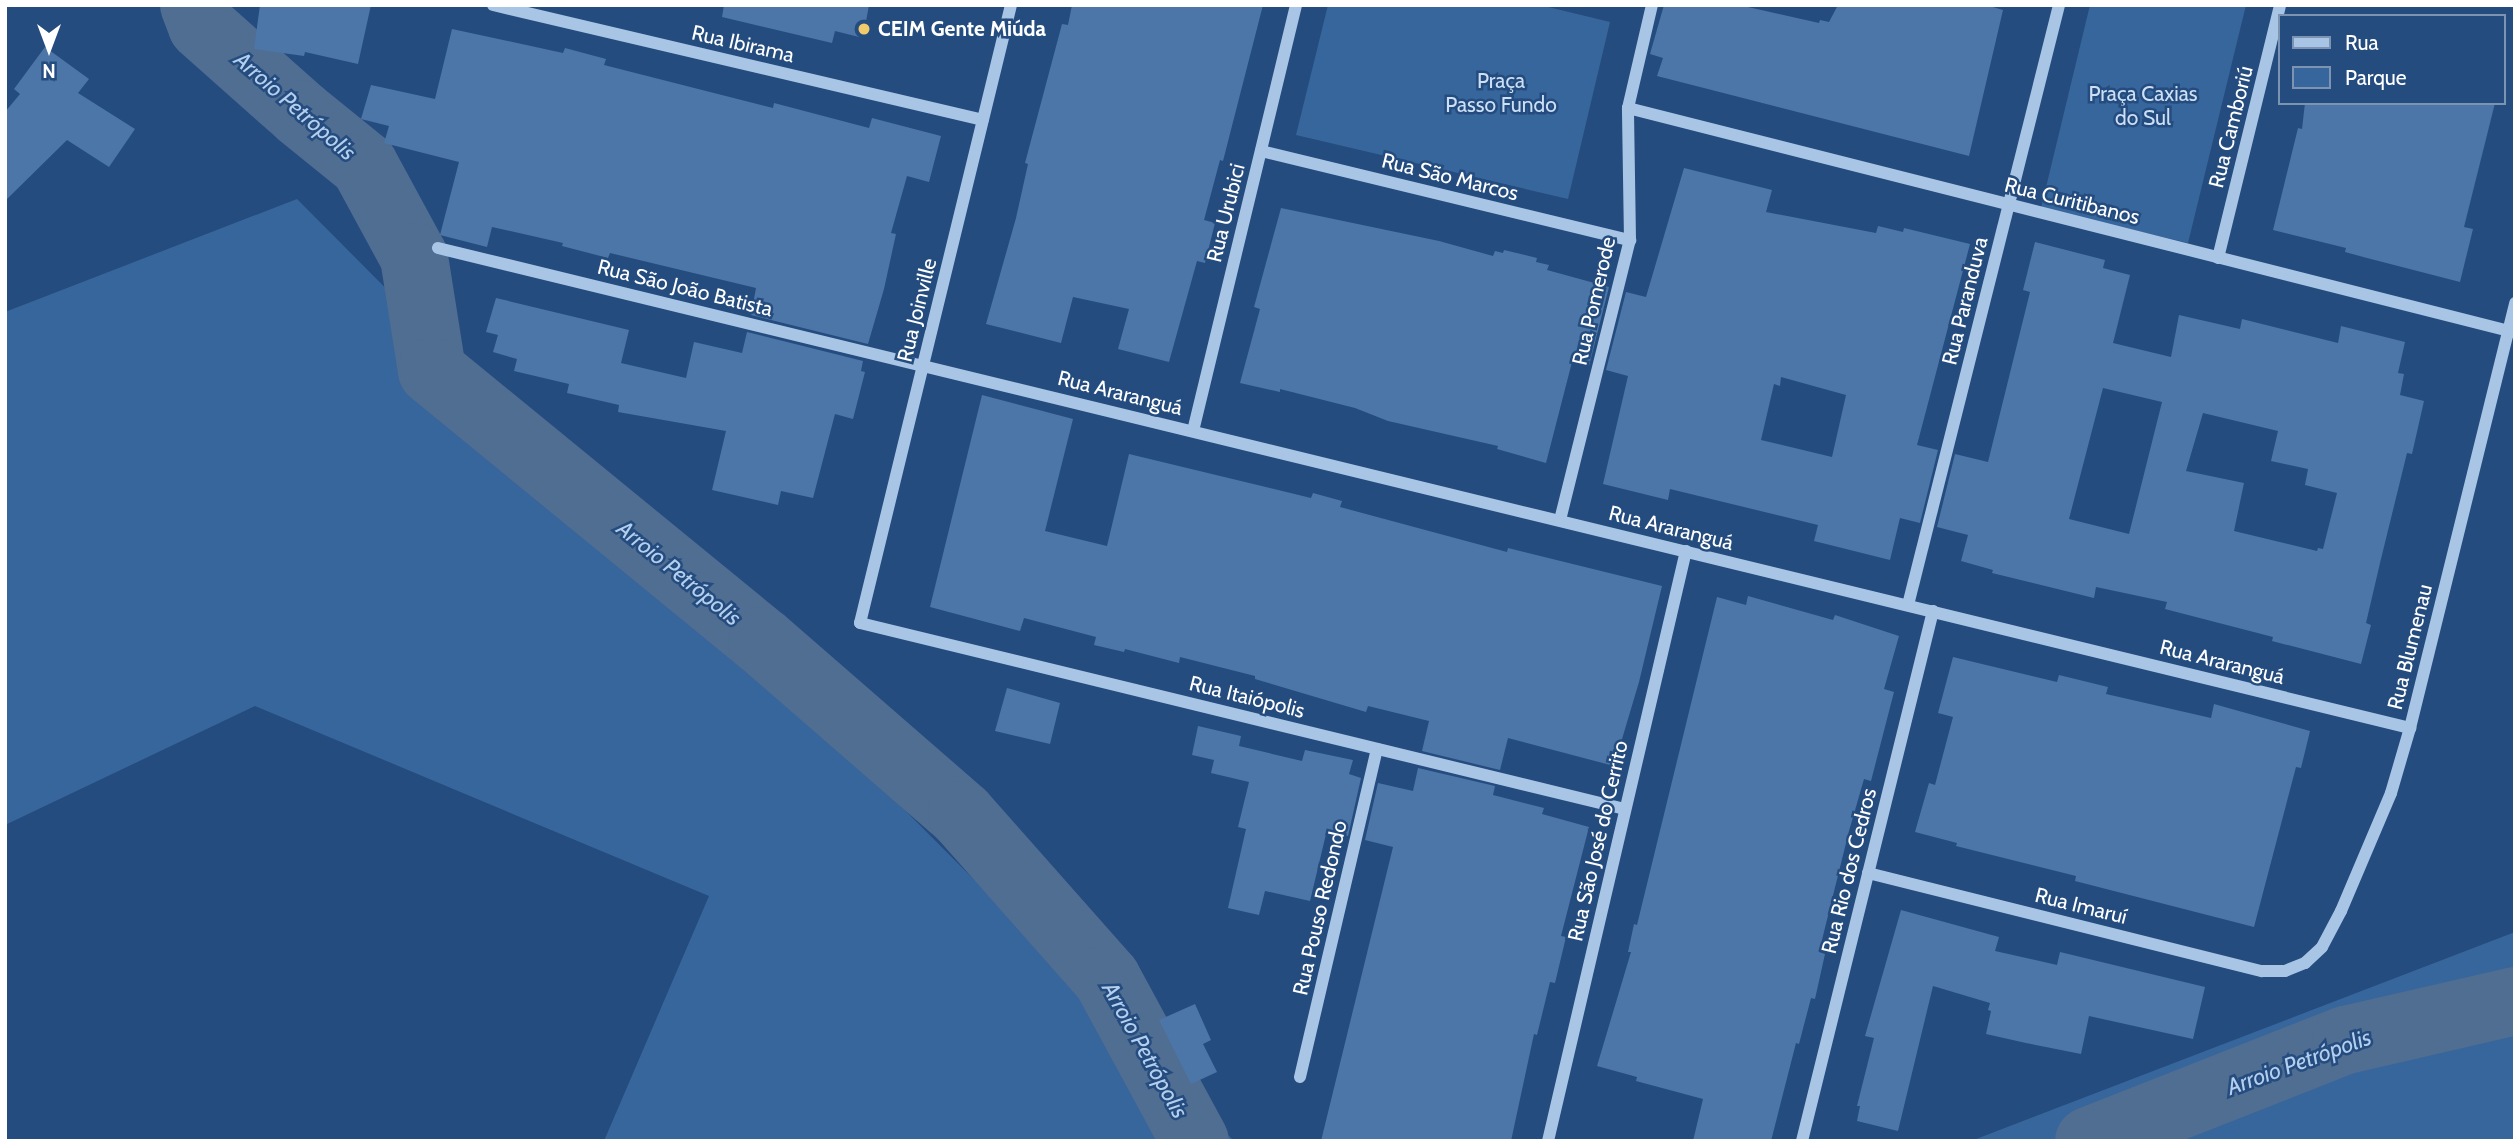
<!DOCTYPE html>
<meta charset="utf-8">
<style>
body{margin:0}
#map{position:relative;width:2520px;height:1146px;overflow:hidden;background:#244c7f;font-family:Cabin,sans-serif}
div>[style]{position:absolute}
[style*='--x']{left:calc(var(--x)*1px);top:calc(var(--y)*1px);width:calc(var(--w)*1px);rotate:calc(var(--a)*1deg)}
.green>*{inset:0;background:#37669c}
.river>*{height:68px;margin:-34px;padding:0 34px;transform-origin:34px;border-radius:34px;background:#506d92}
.building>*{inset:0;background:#4c76a8}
.minor>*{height:12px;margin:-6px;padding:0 6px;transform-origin:6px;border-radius:6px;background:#a9c5e6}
.dots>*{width:19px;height:19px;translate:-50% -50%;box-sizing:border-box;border:4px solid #244c7f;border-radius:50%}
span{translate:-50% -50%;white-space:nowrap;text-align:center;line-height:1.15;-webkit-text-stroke:5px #244c7f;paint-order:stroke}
.poi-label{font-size:21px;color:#fff;font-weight:700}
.left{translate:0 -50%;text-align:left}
.street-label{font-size:21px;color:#fff}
.park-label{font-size:21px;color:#ccdff5}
.water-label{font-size:23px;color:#b4cfee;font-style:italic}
.frame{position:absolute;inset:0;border:7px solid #fff;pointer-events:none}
.legend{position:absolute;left:2278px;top:14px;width:228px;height:91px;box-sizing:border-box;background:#244c7f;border:2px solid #7c94b2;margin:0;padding:9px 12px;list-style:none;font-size:21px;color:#fff}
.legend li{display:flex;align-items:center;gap:14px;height:35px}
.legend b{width:35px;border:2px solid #7c94b2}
.north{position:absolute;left:14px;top:14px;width:70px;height:70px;-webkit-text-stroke:5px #244c7f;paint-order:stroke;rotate:180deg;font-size:19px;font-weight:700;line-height:28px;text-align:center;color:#fff}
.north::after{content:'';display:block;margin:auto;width:24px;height:32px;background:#fff;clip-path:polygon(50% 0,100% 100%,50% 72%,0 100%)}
</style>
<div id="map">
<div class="green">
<i style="clip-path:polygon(1328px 5px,1540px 5px,1610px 22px,1568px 199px,1296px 135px)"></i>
<i style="clip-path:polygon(2090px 5px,2246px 5px,2188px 243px,2041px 208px)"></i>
<i style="clip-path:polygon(297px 199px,1234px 1141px,604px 1141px,709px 896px,255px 706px,5px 825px,5px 312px)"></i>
<i style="clip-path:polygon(2515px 932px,2515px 1141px,1971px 1141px)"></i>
</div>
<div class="river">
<i style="--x:194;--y:5;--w:22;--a:69"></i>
<i style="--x:202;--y:26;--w:132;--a:41.6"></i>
<i style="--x:301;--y:114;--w:81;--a:39"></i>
<i style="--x:364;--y:165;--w:105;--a:61.5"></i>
<i style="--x:414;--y:257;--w:115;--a:81"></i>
<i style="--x:432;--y:371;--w:426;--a:39.3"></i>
<i style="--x:762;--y:641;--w:265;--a:41"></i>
<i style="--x:962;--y:815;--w:219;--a:48.5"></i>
<i style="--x:1107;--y:979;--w:184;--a:61.5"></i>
<i style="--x:2089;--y:1141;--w:276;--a:-21.5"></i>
<i style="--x:2346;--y:1040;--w:173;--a:-13"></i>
</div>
<div class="building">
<i style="clip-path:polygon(260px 5px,371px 5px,358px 64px,305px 52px,304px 56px,254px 49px)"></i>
<i style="clip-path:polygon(724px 5px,869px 5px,863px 38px,835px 31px,832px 43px,722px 17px)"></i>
<i style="clip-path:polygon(1072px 5px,1263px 5px,1223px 161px,1220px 160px,1204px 220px,1215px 223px,1205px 263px,1197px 261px,1169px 362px,1118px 349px,1129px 309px,1073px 297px,1061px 343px,986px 324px,1016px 218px,1028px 164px,1025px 163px,1062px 24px,1068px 25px)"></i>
<i style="clip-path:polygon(1664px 5px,1739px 5px,1819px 23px,1820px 20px,1829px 22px,1838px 5px,1986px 5px,2003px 10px,1969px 156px,1657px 76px,1663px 58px,1650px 54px)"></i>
<i style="clip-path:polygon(452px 29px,563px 53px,565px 48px,606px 59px,604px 65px,773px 108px,774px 103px,869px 128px,872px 118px,941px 136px,929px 182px,907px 176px,891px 233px,896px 234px,884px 289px,868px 344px,751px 315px,756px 288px,610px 253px,608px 258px,562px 246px,563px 243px,492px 227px,487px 247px,440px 235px,459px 162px,384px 143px,389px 126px,361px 119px,371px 85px,435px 99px)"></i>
<i style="clip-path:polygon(45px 47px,89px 79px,78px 93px,135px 129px,109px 167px,67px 140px,5px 201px,5px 112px,20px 94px,14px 89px)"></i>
<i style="clip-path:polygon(2305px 103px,2495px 103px,2464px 227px,2473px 229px,2460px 282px,2367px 258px,2345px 252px,2346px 248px,2273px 230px,2298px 128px,2302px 129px)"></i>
<i style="clip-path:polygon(evenodd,1684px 168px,1772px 190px,1766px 212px,1876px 233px,1878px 226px,1903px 232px,1904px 228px,1970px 244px,1917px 445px,1938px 450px,1920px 523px,1900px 518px,1890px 560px,1814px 541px,1818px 525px,1670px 489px,1668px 500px,1603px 484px,1628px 376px,1606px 370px,1626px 292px,1646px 297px,1684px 168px,1781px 377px,1846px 395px,1832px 457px,1761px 440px,1774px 384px,1780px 386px,1781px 377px)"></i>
<i style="clip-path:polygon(1281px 208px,1439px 241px,1493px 256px,1495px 251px,1503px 253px,1504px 250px,1537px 258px,1536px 262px,1549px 265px,1547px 270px,1609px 287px,1589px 366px,1572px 362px,1546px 463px,1497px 449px,1498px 446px,1388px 421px,1355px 408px,1280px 389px,1280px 392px,1240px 383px,1260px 309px,1254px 307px)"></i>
<i style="clip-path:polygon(evenodd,2035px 242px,2105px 260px,2103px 268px,2130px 275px,2113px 343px,2171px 357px,2179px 315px,2240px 329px,2242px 319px,2338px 343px,2341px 326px,2405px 342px,2398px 373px,2404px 374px,2400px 395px,2424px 401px,2412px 454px,2407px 453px,2380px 563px,2366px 623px,2371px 625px,2361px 664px,2272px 641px,2273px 637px,2165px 609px,2167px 602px,2096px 587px,2094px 598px,1992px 573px,1993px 570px,1961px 561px,1968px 535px,1937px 527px,1955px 454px,1988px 462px,2030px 292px,2023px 290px,2035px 242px,2103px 388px,2162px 402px,2129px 534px,2069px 519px,2103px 388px,2035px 242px,2203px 413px,2278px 431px,2271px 461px,2308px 469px,2305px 485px,2337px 493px,2323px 549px,2318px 548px,2317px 551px,2234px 531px,2244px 483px,2186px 471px,2203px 413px)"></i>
<i style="clip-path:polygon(496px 298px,629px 330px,621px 363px,686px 378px,694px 342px,742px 353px,747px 332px,863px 361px,861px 371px,865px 372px,853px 419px,835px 414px,813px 498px,781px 491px,778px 505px,712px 490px,726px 431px,618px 412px,619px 405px,567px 393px,569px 384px,514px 371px,517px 359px,493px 352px,498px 335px,486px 332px)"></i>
<i style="clip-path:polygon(982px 395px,1073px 419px,1045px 531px,1107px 546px,1129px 454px,1311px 498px,1313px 493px,1342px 501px,1340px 507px,1507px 552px,1508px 548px,1662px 586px,1639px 682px,1614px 766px,1508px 738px,1500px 770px,1422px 751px,1429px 721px,1368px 706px,1366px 712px,1255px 679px,1255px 676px,1180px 657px,1179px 663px,1125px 649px,1124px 652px,1094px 645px,1096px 637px,1024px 618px,1020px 631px,930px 607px)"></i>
<i style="clip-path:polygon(1748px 596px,1833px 620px,1835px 615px,1899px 636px,1884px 689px,1894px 692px,1871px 781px,1864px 779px,1849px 831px,1819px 952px,1825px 954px,1815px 999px,1811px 998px,1799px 1044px,1796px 1043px,1771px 1141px,1693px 1141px,1703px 1099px,1636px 1081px,1637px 1077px,1597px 1066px,1631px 952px,1628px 952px,1634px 924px,1637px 925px,1717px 597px,1746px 605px)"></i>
<i style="clip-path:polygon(1953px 657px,2057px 682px,2059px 675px,2108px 687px,2106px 694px,2211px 718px,2214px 704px,2310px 731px,2301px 768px,2296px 767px,2254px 927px,2075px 881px,2076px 876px,1956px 846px,1957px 843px,1915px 832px,1929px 783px,1935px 785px,1953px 717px,1938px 713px)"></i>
<i style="clip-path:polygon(1007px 688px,1060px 703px,1050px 744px,995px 731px)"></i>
<i style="clip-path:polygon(1198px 726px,1241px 736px,1239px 746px,1302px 761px,1305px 750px,1353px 760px,1349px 774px,1361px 778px,1348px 836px,1327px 830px,1310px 901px,1265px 891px,1259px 915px,1228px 908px,1246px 829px,1238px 827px,1249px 782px,1211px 773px,1214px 760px,1192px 755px)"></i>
<i style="clip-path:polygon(1418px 768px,1495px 786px,1493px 795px,1544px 808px,1542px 814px,1589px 827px,1561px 936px,1566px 937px,1555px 983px,1550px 982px,1537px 1035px,1534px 1034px,1511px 1141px,1321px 1141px,1393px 847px,1365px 840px,1378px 783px,1413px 791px)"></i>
<i style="clip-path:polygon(1901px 910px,1999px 937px,1995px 951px,2057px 965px,2060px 952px,2205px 987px,2193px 1039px,2089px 1016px,2081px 1054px,2026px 1043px,1986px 1034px,1991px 1011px,1988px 1010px,1990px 1003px,1933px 986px,1898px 1131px,1857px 1121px,1860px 1106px,1857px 1106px,1874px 1038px,1865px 1036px)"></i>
<i style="clip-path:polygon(1195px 1004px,1211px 1040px,1203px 1044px,1217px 1072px,1191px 1084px,1159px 1020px)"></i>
</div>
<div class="minor">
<i style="--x:493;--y:5;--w:503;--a:13.21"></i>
<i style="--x:1011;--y:5;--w:636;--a:103.73"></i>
<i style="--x:860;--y:623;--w:787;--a:13.67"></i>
<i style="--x:1628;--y:108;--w:913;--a:14.2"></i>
<i style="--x:1261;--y:151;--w:380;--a:13.6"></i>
<i style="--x:438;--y:248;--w:2030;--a:13.68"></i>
<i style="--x:2218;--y:258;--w:260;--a:-76.2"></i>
<i style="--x:1193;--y:431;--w:438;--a:-76.4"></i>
<i style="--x:1560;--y:520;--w:289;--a:-76"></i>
<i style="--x:1630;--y:240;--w:132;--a:-90.9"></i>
<i style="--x:1628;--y:108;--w:106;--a:-76.9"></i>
<i style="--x:1908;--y:605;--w:619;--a:-75.87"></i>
<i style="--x:1868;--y:873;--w:406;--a:14"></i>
<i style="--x:2262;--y:971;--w:23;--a:0"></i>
<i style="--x:2285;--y:971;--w:22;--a:-22"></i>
<i style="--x:2305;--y:963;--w:23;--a:-43"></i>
<i style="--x:2322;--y:947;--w:41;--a:-62.2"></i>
<i style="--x:2341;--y:911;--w:128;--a:-67"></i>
<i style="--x:2391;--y:793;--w:68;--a:-73.7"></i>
<i style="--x:2410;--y:728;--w:438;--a:-76.1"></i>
<i style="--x:1300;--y:1077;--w:337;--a:-76.8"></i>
<i style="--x:1548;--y:1141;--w:606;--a:-76.84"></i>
<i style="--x:1802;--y:1141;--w:546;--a:-76.12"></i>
</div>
<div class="dots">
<i style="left:864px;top:29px;background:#f1ca6c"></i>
</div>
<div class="poi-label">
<span class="left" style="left:878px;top:29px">CEIM Gente Miúda</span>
</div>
<div class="street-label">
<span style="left:743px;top:44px;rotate:13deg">Rua Ibirama</span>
<span style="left:2231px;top:127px;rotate:-76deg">Rua Camboriú</span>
<span style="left:1450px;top:177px;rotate:14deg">Rua São Marcos</span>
<span style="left:2072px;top:201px;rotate:14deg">Rua Curitibanos</span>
<span style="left:1226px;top:213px;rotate:-76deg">Rua Urubici</span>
<span style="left:685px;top:288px;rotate:14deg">Rua São João Batista</span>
<span style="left:1594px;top:301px;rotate:-77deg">Rua Pomerode</span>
<span style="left:1965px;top:301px;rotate:-76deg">Rua Paranduva</span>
<span style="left:917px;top:310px;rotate:-76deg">Rua Joinville</span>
<span style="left:1120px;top:393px;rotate:14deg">Rua Araranguá</span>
<span style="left:1671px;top:528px;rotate:14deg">Rua Araranguá</span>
<span style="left:2410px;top:647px;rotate:-76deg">Rua Blumenau</span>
<span style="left:2222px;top:662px;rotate:14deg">Rua Araranguá</span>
<span style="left:1247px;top:697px;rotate:14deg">Rua Itaiópolis</span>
<span style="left:1598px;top:841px;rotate:-77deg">Rua São José do Cerrito</span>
<span style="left:1849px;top:871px;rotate:-76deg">Rua Rio dos Cedros</span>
<span style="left:2081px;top:906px;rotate:14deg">Rua Imaruí</span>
<span style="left:1320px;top:908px;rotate:-77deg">Rua Pouso Redondo</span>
</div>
<div class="park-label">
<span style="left:1501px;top:93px">Praça<br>Passo Fundo</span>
<span style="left:2143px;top:106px">Praça Caxias<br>do Sul</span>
</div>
<div class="water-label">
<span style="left:295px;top:106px;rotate:41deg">Arroio Petrópolis</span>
<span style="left:679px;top:573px;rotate:39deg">Arroio Petrópolis</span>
<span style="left:1145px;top:1050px;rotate:61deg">Arroio Petrópolis</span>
<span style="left:2299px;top:1062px;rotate:-20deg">Arroio Petrópolis</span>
</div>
<div class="frame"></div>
<ul class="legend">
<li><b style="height:9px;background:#a9c5e6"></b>Rua</li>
<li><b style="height:19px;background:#37669c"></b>Parque</li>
</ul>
<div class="north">N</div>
</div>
